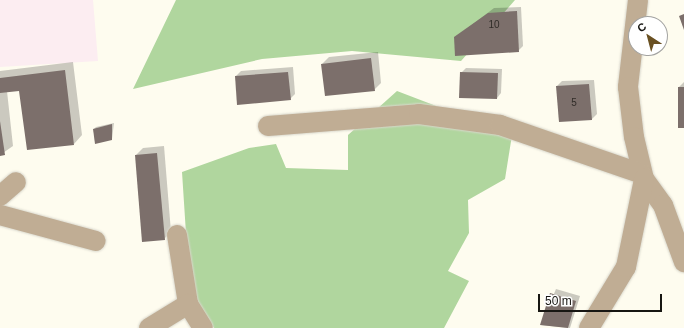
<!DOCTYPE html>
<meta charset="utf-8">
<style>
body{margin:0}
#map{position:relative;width:684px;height:328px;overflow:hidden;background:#fefcef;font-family:Arial,sans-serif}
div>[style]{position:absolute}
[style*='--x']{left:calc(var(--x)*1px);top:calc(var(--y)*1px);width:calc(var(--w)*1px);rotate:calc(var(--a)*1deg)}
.education>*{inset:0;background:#fcedf1}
.green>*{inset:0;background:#b0d69e}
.shadow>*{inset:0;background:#0003}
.building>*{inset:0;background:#7c6f6b}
.roads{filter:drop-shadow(0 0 1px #d9d7cc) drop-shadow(0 0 1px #d9d7cc)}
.minor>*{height:20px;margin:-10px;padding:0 10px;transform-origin:10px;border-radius:10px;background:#c0ad94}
span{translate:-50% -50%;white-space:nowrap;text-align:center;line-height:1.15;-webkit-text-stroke:3.5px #fff;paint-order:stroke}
.number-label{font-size:10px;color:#302c28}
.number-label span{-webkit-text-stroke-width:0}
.north{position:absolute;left:628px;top:16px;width:40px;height:40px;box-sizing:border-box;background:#fff;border:1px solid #a2a2a0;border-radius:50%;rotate:324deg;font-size:11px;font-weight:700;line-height:16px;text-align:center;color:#171612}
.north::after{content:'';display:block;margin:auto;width:14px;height:18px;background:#6a5122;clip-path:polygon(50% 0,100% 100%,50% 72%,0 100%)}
.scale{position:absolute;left:538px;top:294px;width:124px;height:18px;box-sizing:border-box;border:2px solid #171612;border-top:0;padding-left:5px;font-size:12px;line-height:14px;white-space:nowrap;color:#171612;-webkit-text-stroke:3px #fff;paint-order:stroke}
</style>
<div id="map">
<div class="education">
<i style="clip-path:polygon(0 0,93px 0,98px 61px,0 67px)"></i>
</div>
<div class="green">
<i style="clip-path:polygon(176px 0,515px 0,461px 61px,352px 51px,262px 59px,133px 89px)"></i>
<i style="clip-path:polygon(397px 91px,512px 135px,505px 179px,468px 200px,469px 233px,448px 271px,469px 281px,444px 328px,214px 328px,190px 295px,182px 172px,249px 148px,276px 144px,286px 168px,348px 170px,348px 135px)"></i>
</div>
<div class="shadow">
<i style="clip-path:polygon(521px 7px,523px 46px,518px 51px,455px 38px,494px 8px)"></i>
<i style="clip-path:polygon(378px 52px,381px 83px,374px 90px,322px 64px,329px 57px)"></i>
<i style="clip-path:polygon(73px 62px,82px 135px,74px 144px,20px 89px,7px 91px,13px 146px,0 155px,0 71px)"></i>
<i style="clip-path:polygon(293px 67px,295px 94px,290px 99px,236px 76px,241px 71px)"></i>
<i style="clip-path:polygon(466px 68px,502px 69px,501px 93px,497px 98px,461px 73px)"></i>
<i style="clip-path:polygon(594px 80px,597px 114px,592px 119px,559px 121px,557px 86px,562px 81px)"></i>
<i style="clip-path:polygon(684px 82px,684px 127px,679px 87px)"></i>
<i style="clip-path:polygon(114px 123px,112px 139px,94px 129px,96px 127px)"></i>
<i style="clip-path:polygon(164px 146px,171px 232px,164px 239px,136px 155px,143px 148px)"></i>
<i style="clip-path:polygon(556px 289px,580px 296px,570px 328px,541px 325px)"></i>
</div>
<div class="building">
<i style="clip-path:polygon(517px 11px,519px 52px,455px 56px,454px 37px,488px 13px)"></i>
<i style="clip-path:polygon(684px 14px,684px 30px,679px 16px)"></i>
<i style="clip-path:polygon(371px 58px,375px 91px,325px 96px,321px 64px)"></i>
<i style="clip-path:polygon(65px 70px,74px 145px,27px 150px,19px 91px,0 93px,0 78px)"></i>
<i style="clip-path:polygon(288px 72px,291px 100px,237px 105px,235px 76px)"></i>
<i style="clip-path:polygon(460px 72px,498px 73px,497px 99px,459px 98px)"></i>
<i style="clip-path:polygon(589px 84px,592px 120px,559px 122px,556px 86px)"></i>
<i style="clip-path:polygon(678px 87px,684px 87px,684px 128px,678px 128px)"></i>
<i style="clip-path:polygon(0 121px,5px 155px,0 156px)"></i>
<i style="clip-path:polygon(112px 124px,112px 140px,95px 144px,93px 129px)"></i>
<i style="clip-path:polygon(157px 153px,165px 240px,142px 242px,135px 155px)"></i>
<i style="clip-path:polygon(550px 293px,576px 301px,568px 328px,540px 325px)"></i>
</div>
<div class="roads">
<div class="minor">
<i style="--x:638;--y:0;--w:88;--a:96.6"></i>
<i style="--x:628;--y:87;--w:50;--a:83.2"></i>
<i style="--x:634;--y:137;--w:43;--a:76.6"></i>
<i style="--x:644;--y:179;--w:32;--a:54"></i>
<i style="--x:663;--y:205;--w:61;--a:69.8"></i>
<i style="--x:268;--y:126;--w:151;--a:-4.5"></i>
<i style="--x:419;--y:114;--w:82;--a:7.7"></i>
<i style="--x:500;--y:125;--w:150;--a:19"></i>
<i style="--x:0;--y:196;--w:21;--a:-41"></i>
<i style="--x:0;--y:215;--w:99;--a:15.2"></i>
<i style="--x:177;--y:235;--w:70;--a:80.9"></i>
<i style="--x:149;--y:328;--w:46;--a:-31.6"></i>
<i style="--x:188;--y:304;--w:28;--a:58"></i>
<i style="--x:589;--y:328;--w:71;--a:-58.8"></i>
<i style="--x:626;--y:267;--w:90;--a:-78.4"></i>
</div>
</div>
<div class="number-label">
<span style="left:494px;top:25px">10</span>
<span style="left:574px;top:103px">5</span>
</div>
<div class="north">С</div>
<div class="scale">50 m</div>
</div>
